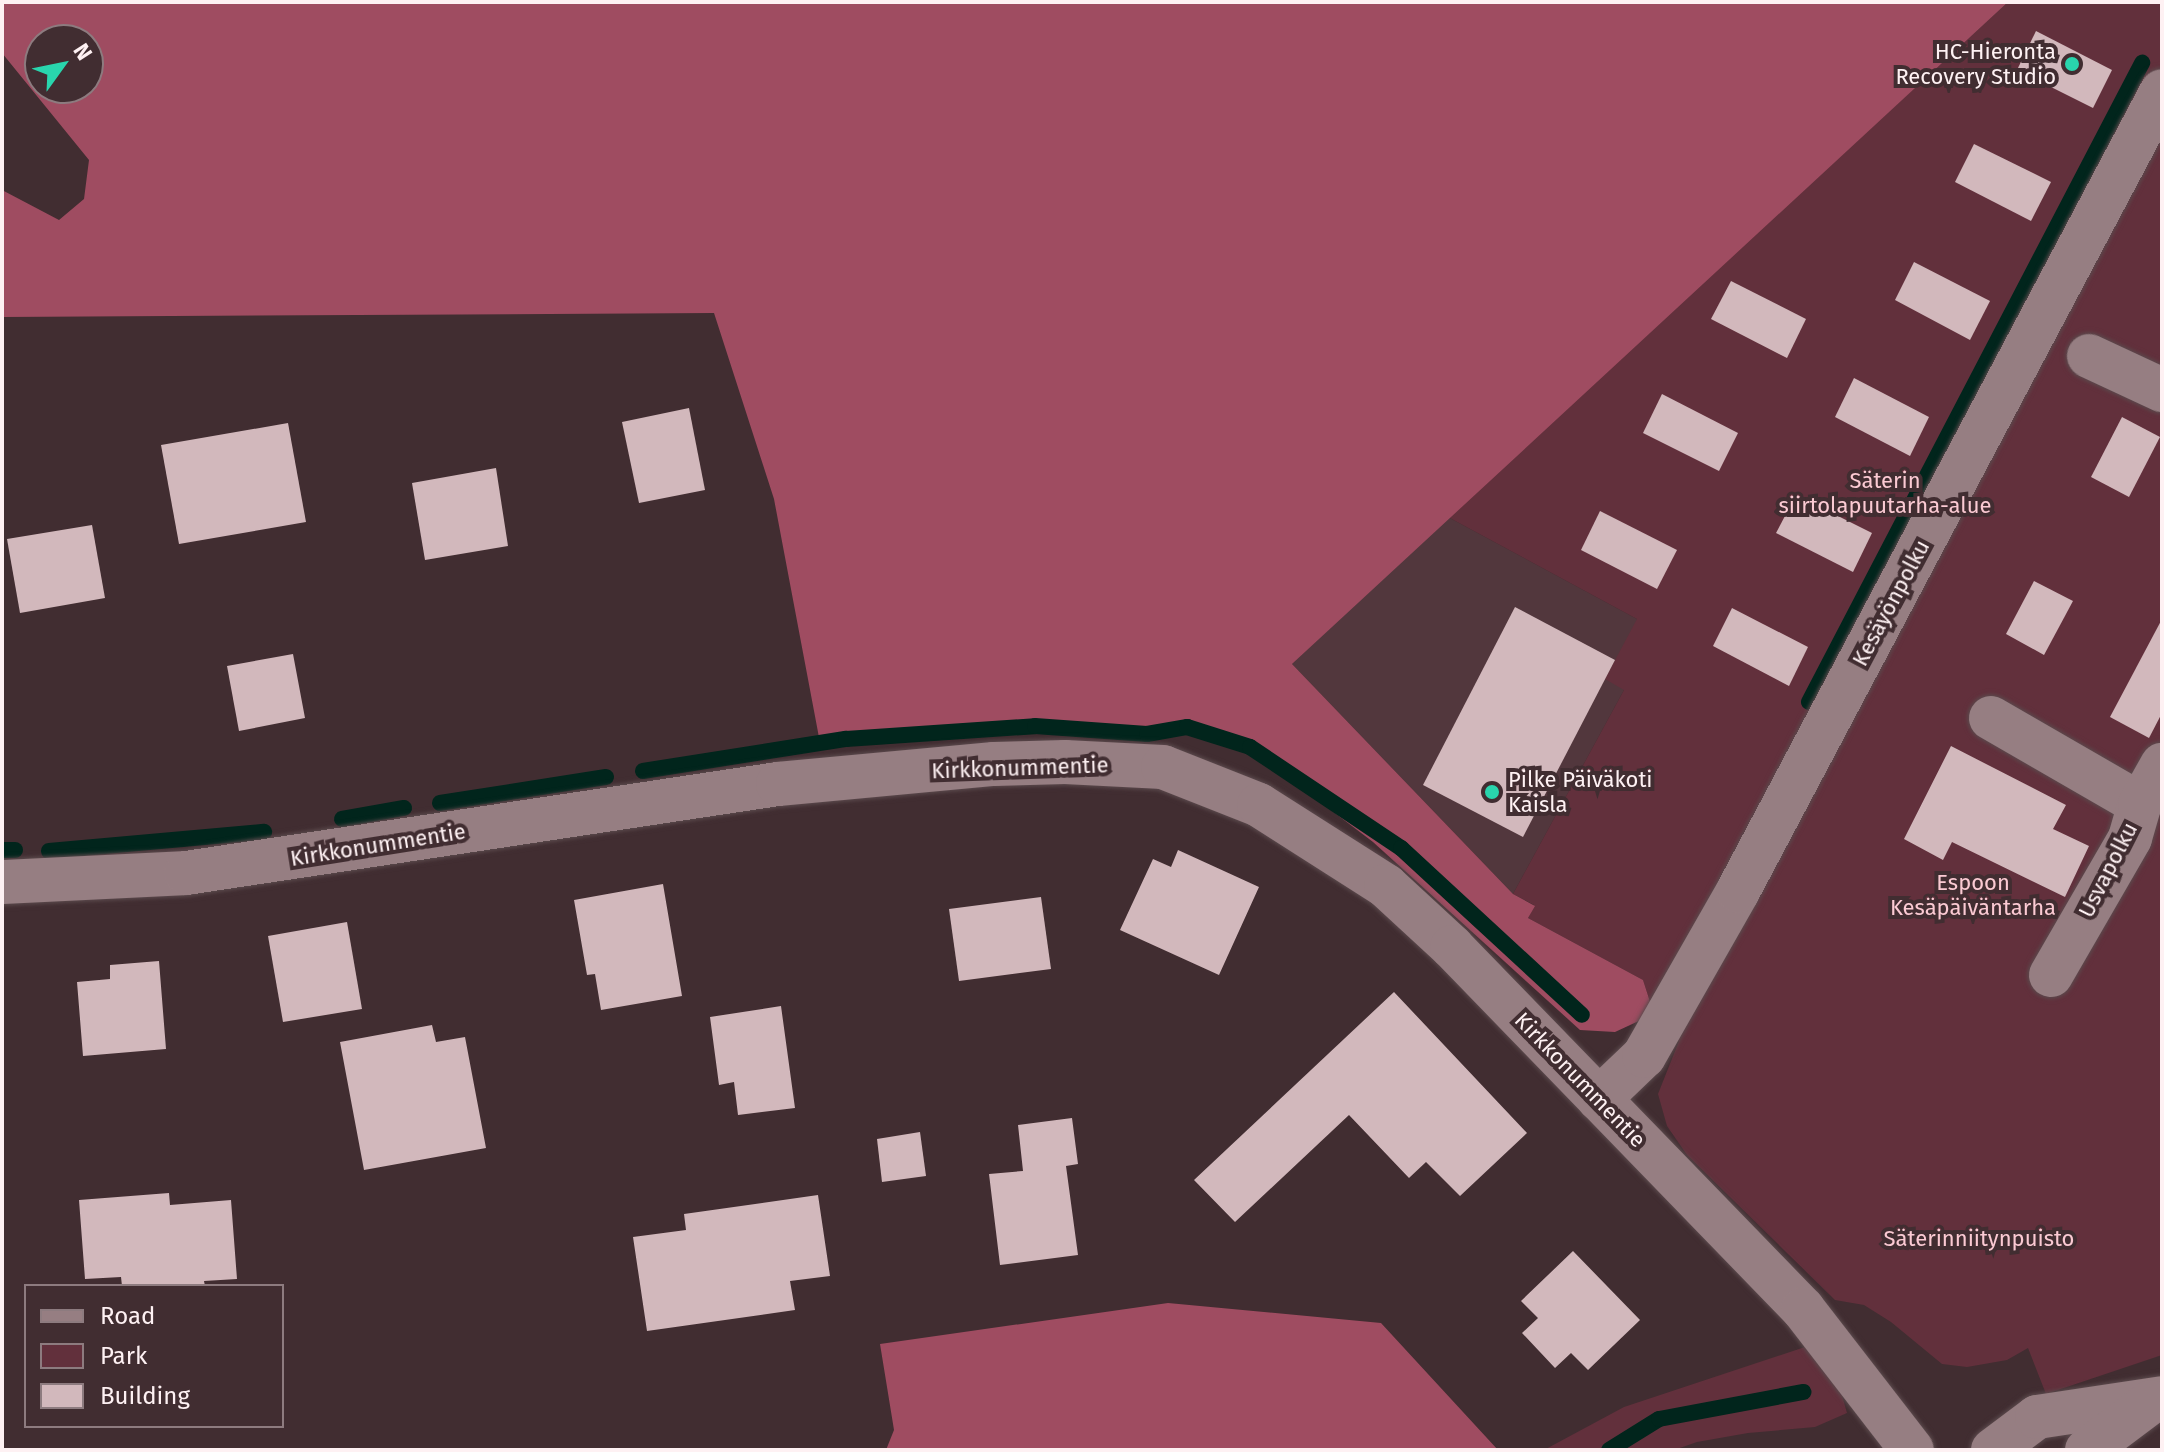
<!DOCTYPE html>
<meta charset="utf-8">
<style>
body{margin:0}
#map{position:relative;width:2164px;height:1452px;overflow:hidden;background:#412d31;font-family:"Fira Sans",sans-serif}
div>[style]{position:absolute}
[style*='--x']{left:calc(var(--x)*1px);top:calc(var(--y)*1px);width:calc(var(--w)*1px);rotate:calc(var(--a)*1deg)}
.built>*{inset:0;background:#52373d}
.green>*{inset:0;background:#62303c}
.forest>*{inset:0;background:#9f4c61}
.stream>*{height:16px;margin:-8px;padding:0 8px;transform-origin:8px;border-radius:8px;background:#01251c}
.building>*{inset:0;background:#d2b8bc}
.roads{filter:drop-shadow(0 0 2px #5b4a4d) drop-shadow(0 0 2px #5b4a4d)}
.street>*{height:44px;margin:-22px;padding:0 22px;transform-origin:22px;border-radius:22px;background:#967e82}
.secondary>*{height:44px;margin:-22px;padding:0 22px;transform-origin:22px;border-radius:22px;background:#967e82}
.dots>*{width:22px;height:22px;translate:-50% -50%;box-sizing:border-box;border:4px solid #412d31;border-radius:50%}
span{translate:-50% -50%;white-space:nowrap;text-align:center;line-height:1.15;-webkit-text-stroke:8px #412d31;paint-order:stroke}
.poi-label{font-size:22px;color:#fef1f3}
.right{translate:-100% -50%;text-align:right}
.left{translate:0 -50%;text-align:left}
.park-label{font-size:22px;color:#fbcad3}
.street-label{font-size:22px;color:#fef1f3}
.frame{position:absolute;inset:0;border:4px solid #fef1f3;pointer-events:none}
.legend{position:absolute;left:24px;top:1284px;width:260px;height:144px;box-sizing:border-box;background:#412d31;border:2px solid #8d7b7f;margin:0;padding:10px 14px;list-style:none;font-size:24px;color:#fef1f3}
.legend li{display:flex;align-items:center;gap:16px;height:40px}
.legend b{width:40px;border:2px solid #8d7b7f}
.north{position:absolute;left:24px;top:24px;width:80px;height:80px;box-sizing:border-box;background:#412d31;border:2px solid #8d7b7f;border-radius:50%;rotate:57deg;font-size:22px;font-weight:700;line-height:32px;text-align:center;color:#fef1f3}
.north::after{content:'';display:block;margin:auto;width:28px;height:36px;background:#29d5ad;clip-path:polygon(50% 0,100% 100%,50% 72%,0 100%)}
</style>
<div id="map">
<div class="built">
<i style="clip-path:polygon(1448px 517px,1637px 619px,1624px 690px,1513px 894px,1292px 664px)"></i>
</div>
<div class="green">
<i style="clip-path:polygon(2008px 2px,2162px 2px,2162px 1355px,2046px 1394px,2028px 1348px,2007px 1360px,1967px 1367px,1942px 1364px,1891px 1322px,1864px 1305px,1835px 1300px,1687px 1155px,1667px 1126px,1658px 1094px,1679px 1041px,1654px 1014px,1643px 980px,1528px 918px,1534px 905px,1513px 894px,1624px 690px,1605px 679px,1637px 619px,1448px 517px)"></i>
<i style="clip-path:polygon(1805px 1347px,1842px 1395px,1847px 1413px,1815px 1427px,1748px 1433px,1697px 1442px,1674px 1450px,1544px 1450px,1624px 1407px)"></i>
</div>
<div class="forest">
<i style="clip-path:polygon(evenodd,2px 2px,2008px 2px,1292px 664px,1513px 894px,1535px 906px,1528px 918px,1643px 980px,1654px 1014px,1615px 1032px,1580px 1030px,1373px 842px,1261px 757px,1186px 731px,1141px 737px,1083px 729px,821px 748px,774px 499px,714px 313px,2px 317px,2px 190px,59px 220px,84px 199px,89px 160px,2px 53px,2px 2px,40px 40px,88px 40px,88px 88px,40px 88px,40px 40px)"></i>
<i style="clip-path:polygon(1168px 1303px,1381px 1323px,1498px 1450px,886px 1450px,894px 1430px,880px 1344px)"></i>
</div>
<div class="stream">
<i style="--x:1809;--y:702;--w:721;--a:-62.47"></i>
<i style="--x:643;--y:771;--w:206;--a:-9"></i>
<i style="--x:846;--y:739;--w:189;--a:-3.9"></i>
<i style="--x:1035;--y:726;--w:112;--a:4.1"></i>
<i style="--x:1147;--y:734;--w:41;--a:-9.9"></i>
<i style="--x:1187;--y:727;--w:66;--a:17.6"></i>
<i style="--x:1250;--y:747;--w:182;--a:33.8"></i>
<i style="--x:1401;--y:848;--w:246;--a:42.7"></i>
<i style="--x:440;--y:803;--w:168;--a:-8.9"></i>
<i style="--x:342;--y:819;--w:63;--a:-10.1"></i>
<i style="--x:2;--y:850;--w:13;--a:0"></i>
<i style="--x:49;--y:851;--w:216;--a:-5.1"></i>
<i style="--x:1609;--y:1450;--w:59;--a:-31.8"></i>
<i style="--x:1659;--y:1419;--w:147;--a:-10.6"></i>
</div>
<div class="building">
<i style="clip-path:polygon(2036px 31px,2112px 70px,2093px 108px,2017px 70px)"></i>
<i style="clip-path:polygon(1974px 144px,2051px 182px,2031px 221px,1955px 182px)"></i>
<i style="clip-path:polygon(1914px 262px,1990px 301px,1970px 340px,1895px 300px)"></i>
<i style="clip-path:polygon(1731px 281px,1806px 319px,1787px 358px,1711px 319px)"></i>
<i style="clip-path:polygon(1854px 378px,1929px 417px,1910px 456px,1835px 417px)"></i>
<i style="clip-path:polygon(1662px 394px,1738px 433px,1719px 471px,1643px 433px)"></i>
<i style="clip-path:polygon(689px 408px,705px 490px,639px 503px,622px 422px)"></i>
<i style="clip-path:polygon(2122px 417px,2160px 437px,2129px 497px,2091px 477px)"></i>
<i style="clip-path:polygon(288px 423px,306px 522px,179px 544px,161px 445px)"></i>
<i style="clip-path:polygon(496px 468px,508px 546px,425px 560px,412px 483px)"></i>
<i style="clip-path:polygon(1796px 495px,1872px 533px,1853px 572px,1776px 533px)"></i>
<i style="clip-path:polygon(1600px 511px,1677px 550px,1657px 589px,1581px 550px)"></i>
<i style="clip-path:polygon(92px 525px,105px 598px,20px 613px,7px 539px)"></i>
<i style="clip-path:polygon(2034px 581px,2073px 601px,2044px 655px,2006px 634px)"></i>
<i style="clip-path:polygon(1515px 607px,1615px 660px,1523px 837px,1423px 785px)"></i>
<i style="clip-path:polygon(1732px 608px,1808px 647px,1789px 686px,1713px 646px)"></i>
<i style="clip-path:polygon(2162px 619px,2162px 713px,2149px 738px,2110px 717px)"></i>
<i style="clip-path:polygon(293px 654px,305px 718px,239px 731px,227px 666px)"></i>
<i style="clip-path:polygon(1951px 746px,2066px 805px,2053px 829px,2089px 846px,2065px 897px,1952px 842px,1943px 860px,1904px 839px)"></i>
<i style="clip-path:polygon(1178px 850px,1259px 887px,1219px 975px,1120px 930px,1153px 859px,1171px 867px)"></i>
<i style="clip-path:polygon(663px 884px,682px 996px,601px 1010px,595px 974px,587px 975px,574px 900px)"></i>
<i style="clip-path:polygon(1041px 897px,1051px 969px,959px 981px,949px 909px)"></i>
<i style="clip-path:polygon(347px 922px,362px 1009px,283px 1022px,268px 936px)"></i>
<i style="clip-path:polygon(159px 961px,166px 1049px,83px 1056px,77px 982px,110px 979px,110px 965px)"></i>
<i style="clip-path:polygon(1394px 992px,1527px 1133px,1460px 1196px,1426px 1162px,1409px 1178px,1349px 1115px,1235px 1222px,1194px 1180px)"></i>
<i style="clip-path:polygon(781px 1006px,795px 1108px,738px 1115px,734px 1082px,719px 1085px,710px 1017px)"></i>
<i style="clip-path:polygon(432px 1025px,436px 1042px,465px 1037px,486px 1148px,364px 1170px,340px 1042px)"></i>
<i style="clip-path:polygon(1072px 1118px,1078px 1164px,1066px 1166px,1078px 1255px,1000px 1265px,989px 1174px,1023px 1171px,1018px 1125px)"></i>
<i style="clip-path:polygon(920px 1132px,926px 1176px,882px 1182px,877px 1139px)"></i>
<i style="clip-path:polygon(169px 1193px,170px 1205px,231px 1200px,237px 1279px,204px 1281px,205px 1286px,122px 1286px,121px 1277px,85px 1279px,79px 1200px)"></i>
<i style="clip-path:polygon(818px 1195px,830px 1276px,790px 1281px,795px 1310px,647px 1331px,633px 1237px,686px 1230px,684px 1214px)"></i>
<i style="clip-path:polygon(1573px 1251px,1640px 1320px,1588px 1370px,1571px 1353px,1555px 1368px,1522px 1333px,1538px 1318px,1521px 1301px)"></i>
</div>
<div class="roads">
<div class="street">
<i style="--x:2089;--y:356;--w:81;--a:25"></i>
<i style="--x:1991;--y:718;--w:172;--a:30"></i>
<i style="--x:2;--y:882;--w:184;--a:-2.8"></i>
<i style="--x:186;--y:873;--w:599;--a:-8.55"></i>
<i style="--x:778;--y:784;--w:217;--a:-5.3"></i>
<i style="--x:994;--y:764;--w:71;--a:-1.6"></i>
<i style="--x:1065;--y:762;--w:98;--a:2.9"></i>
<i style="--x:1163;--y:767;--w:103;--a:21.6"></i>
<i style="--x:1259;--y:805;--w:151;--a:32.5"></i>
<i style="--x:1386;--y:886;--w:90;--a:42.7"></i>
<i style="--x:1452;--y:947;--w:504;--a:45.88"></i>
<i style="--x:1803;--y:1309;--w:178;--a:52.3"></i>
<i style="--x:2051;--y:975;--w:158;--a:-60"></i>
<i style="--x:2130;--y:838;--w:35;--a:-74"></i>
<i style="--x:2140;--y:804;--w:45;--a:-60.6"></i>
<i style="--x:1599;--y:1099;--w:62;--a:-43.7"></i>
<i style="--x:1644;--y:1056;--w:190;--a:-60.3"></i>
<i style="--x:1738;--y:891;--w:905;--a:-62.08"></i>
</div>
<div class="secondary">
<i style="--x:1993;--y:1450;--w:55;--a:-36.9"></i>
<i style="--x:2037;--y:1417;--w:126;--a:-8.6"></i>
<i style="--x:2087;--y:1450;--w:80;--a:-36.9"></i>
</div>
</div>
<div class="dots">
<i style="left:2072px;top:64px;background:#29d5ad"></i>
<i style="left:1492px;top:792px;background:#29d5ad"></i>
</div>
<div class="poi-label">
<span class="right" style="left:2056px;top:64px">HC-Hieronta<br>Recovery Studio</span>
<span class="left" style="left:1508px;top:792px">Pilke Päiväkoti<br>Kaisla</span>
</div>
<div class="park-label">
<span style="left:1885px;top:493px">Säterin<br>siirtolapuutarha-alue</span>
<span style="left:1973px;top:895px">Espoon<br>Kesäpäiväntarha</span>
<span style="left:1979px;top:1239px">Säterinniitynpuisto</span>
</div>
<div class="street-label">
<span style="left:1891px;top:603px;rotate:-62deg">Kesäyönpolku</span>
<span style="left:1020px;top:768px;rotate:-2deg">Kirkkonummentie</span>
<span style="left:378px;top:845px;rotate:-9deg">Kirkkonummentie</span>
<span style="left:2108px;top:870px;rotate:-63deg">Usvapolku</span>
<span style="left:1580px;top:1080px;rotate:46deg">Kirkkonummentie</span>
</div>
<div class="frame"></div>
<ul class="legend">
<li><b style="height:10px;background:#967e82"></b>Road</li>
<li><b style="height:22px;background:#62303c"></b>Park</li>
<li><b style="height:22px;background:#d2b8bc"></b>Building</li>
</ul>
<div class="north">N</div>
</div>
